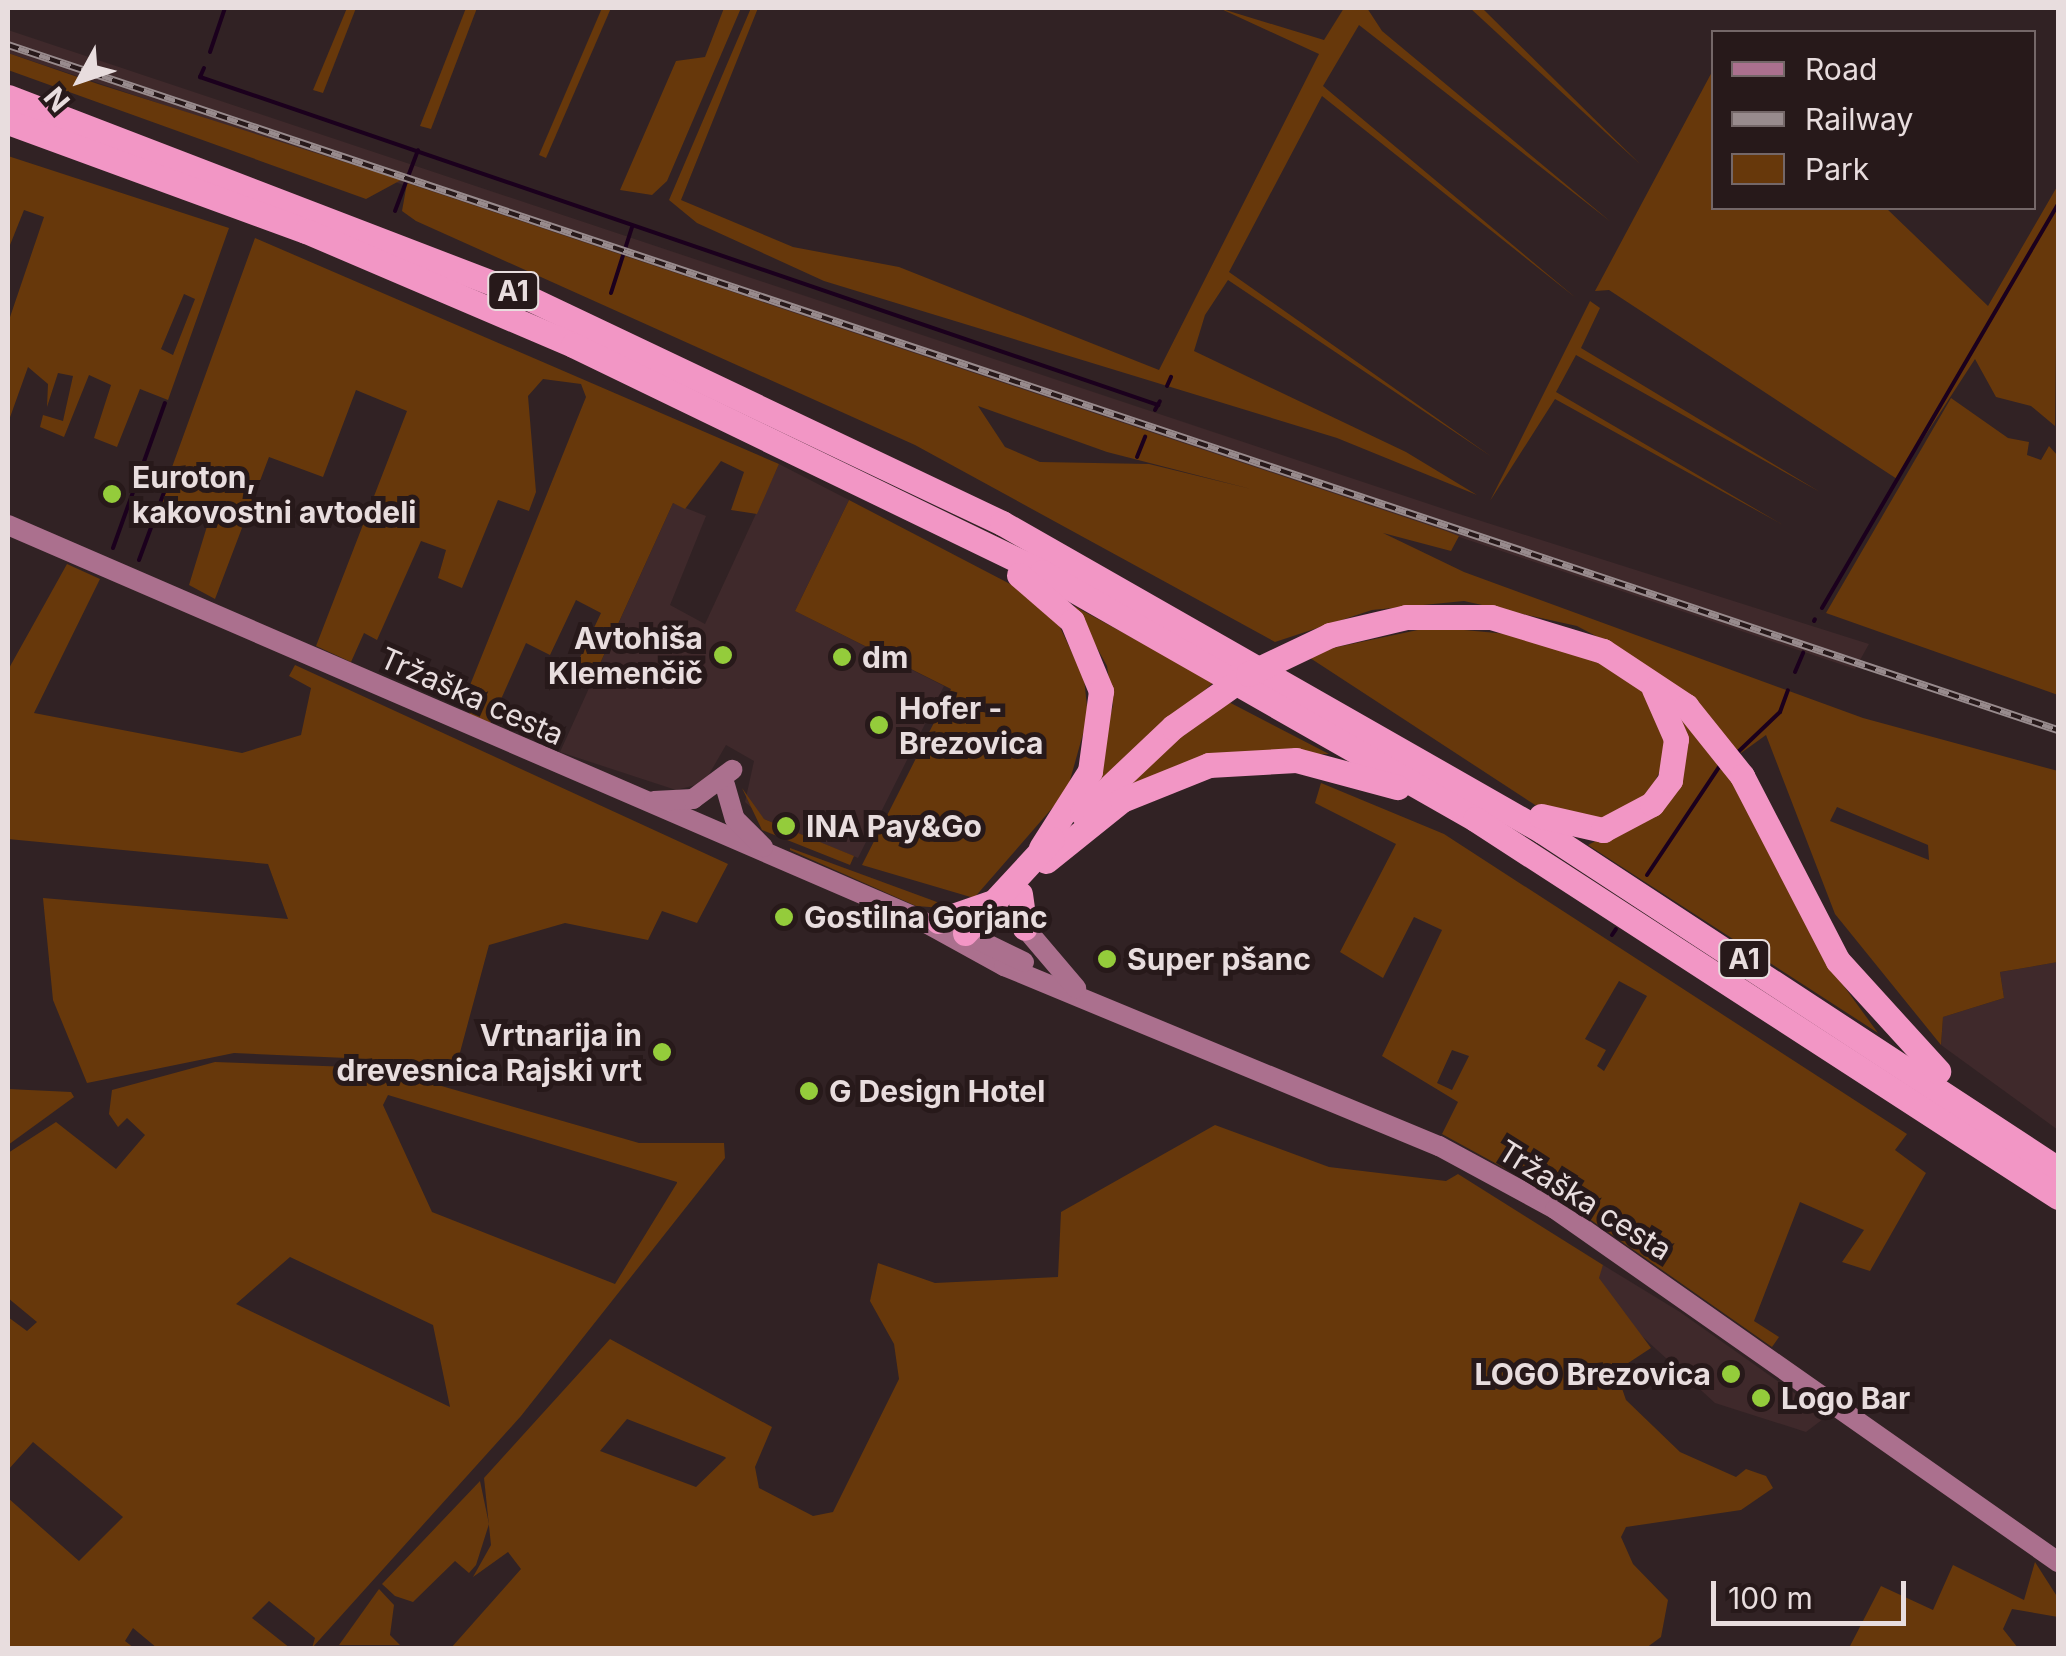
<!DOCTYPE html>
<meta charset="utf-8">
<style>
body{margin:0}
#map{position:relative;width:2066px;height:1656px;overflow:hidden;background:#312224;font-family:Inter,sans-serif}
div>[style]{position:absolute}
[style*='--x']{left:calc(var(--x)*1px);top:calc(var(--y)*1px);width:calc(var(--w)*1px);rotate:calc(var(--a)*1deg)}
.built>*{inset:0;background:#3f292b}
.green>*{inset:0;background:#67380b}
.stream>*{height:4px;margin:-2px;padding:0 2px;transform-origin:2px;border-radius:2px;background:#1b001d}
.secondary>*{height:20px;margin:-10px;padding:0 10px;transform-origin:10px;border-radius:10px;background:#ab708e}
.highway>*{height:25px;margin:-12.5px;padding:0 12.5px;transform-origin:12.5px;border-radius:12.5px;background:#f296c5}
.rail>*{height:8px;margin-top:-4px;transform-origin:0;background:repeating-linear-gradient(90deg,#27191a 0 11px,#988b8d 0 22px);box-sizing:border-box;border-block:2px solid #988b8d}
.highway-bridge>*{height:25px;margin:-12.5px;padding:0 12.5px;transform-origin:12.5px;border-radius:12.5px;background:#f296c5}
.dots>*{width:28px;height:28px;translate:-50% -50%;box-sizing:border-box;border:5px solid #27191a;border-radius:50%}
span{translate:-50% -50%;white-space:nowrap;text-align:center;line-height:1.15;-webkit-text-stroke:10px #27191a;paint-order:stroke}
.shield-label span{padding:2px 8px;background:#27191a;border:2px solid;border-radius:8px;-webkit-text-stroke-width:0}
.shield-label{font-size:28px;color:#e8ddde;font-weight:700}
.poi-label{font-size:30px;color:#e8ddde;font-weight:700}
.left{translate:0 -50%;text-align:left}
.right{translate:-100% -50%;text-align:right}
.street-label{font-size:30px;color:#e8ddde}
.frame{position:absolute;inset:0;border:10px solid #e8ddde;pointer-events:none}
.legend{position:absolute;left:1711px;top:30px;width:325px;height:180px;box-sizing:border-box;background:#27191a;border:2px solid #746768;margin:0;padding:12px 18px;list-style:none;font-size:30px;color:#e8ddde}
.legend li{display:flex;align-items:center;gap:20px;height:50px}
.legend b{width:50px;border:2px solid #746768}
.north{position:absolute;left:30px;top:30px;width:100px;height:100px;-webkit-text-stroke:8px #27191a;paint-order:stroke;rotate:230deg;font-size:28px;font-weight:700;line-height:40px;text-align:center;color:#e8ddde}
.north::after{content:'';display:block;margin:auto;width:35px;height:45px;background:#e8ddde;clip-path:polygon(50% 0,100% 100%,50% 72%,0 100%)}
.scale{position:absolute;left:1711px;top:1581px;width:195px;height:45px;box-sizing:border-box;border:5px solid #e8ddde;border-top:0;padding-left:12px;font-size:30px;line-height:35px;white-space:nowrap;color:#e8ddde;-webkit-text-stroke:8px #27191a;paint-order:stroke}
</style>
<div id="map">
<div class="built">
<i style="clip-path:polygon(8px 30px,1453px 512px,1869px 644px,1855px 669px,8px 53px)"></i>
<i style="clip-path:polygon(779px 464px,849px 500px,795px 611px,944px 686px,858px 858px,764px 819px,745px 802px,754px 761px,726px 745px,704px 783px,676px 790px,560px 752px,673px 503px,706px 516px,670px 605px,705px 624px)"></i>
<i style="clip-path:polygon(2058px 962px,2058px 1130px,1941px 1045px,1943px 1017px,2004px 998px,2000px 972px)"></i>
<i style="clip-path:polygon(1603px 1265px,1680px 1312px,1827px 1416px,1806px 1432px,1715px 1403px,1633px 1328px,1598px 1277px)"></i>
</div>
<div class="green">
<i style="clip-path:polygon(347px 8px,356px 8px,323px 93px,313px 90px)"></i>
<i style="clip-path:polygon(466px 8px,477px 8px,431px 129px,420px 126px)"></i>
<i style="clip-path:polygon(602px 8px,611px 8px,546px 158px,539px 155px)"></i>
<i style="clip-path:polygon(724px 8px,741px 8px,667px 181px,652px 195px,620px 190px,676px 61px,705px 57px)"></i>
<i style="clip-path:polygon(751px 8px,758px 8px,681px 200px,793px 247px,899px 267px,1159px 370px,1319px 54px,1219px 8px,1324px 40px,1344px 8px,1367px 8px,1382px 31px,1611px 222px,1359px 25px,1323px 86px,1576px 298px,1322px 96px,1229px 272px,1492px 457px,1228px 280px,1205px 315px,1194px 351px,1406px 452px,1477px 495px,1337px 438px,824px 281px,697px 223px,669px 200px)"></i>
<i style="clip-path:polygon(1470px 8px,1482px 8px,1640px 164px,1534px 67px)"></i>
<i style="clip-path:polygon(8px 53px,98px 84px,401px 180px,366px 199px,8px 70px)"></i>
<i style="clip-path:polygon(1713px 70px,1714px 208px,1886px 208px,1988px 306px,2058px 185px,2055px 426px,2031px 406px,1996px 397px,1975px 359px,1897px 479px,1609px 290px,1595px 291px)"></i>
<i style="clip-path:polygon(evenodd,8px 156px,229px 228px,168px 400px,140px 389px,117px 447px,94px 438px,111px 385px,89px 375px,64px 437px,40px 427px,43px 415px,63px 421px,73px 376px,58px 373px,47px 407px,48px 384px,28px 367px,8px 423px,8px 323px,44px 217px,24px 210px,8px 250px,8px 156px,184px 294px,195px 299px,173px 355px,161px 349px,184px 294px)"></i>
<i style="clip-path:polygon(evenodd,407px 183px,1446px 531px,1459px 536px,1451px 551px,1383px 533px,1464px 572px,1863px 718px,2058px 771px,2058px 962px,2000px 972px,2004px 998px,1943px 1017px,1941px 1045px,1835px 914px,1766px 735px,1741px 753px,1611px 644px,1577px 626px,1464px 601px,1372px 610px,1275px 642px,915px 445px,416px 221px,402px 211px,407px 183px,978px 406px,1107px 452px,1251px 489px,1149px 464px,1040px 462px,1005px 447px,978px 406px,407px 183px,1837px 807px,1928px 845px,1929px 860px,1830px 821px,1837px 807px)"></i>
<i style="clip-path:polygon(255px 238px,779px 464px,757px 514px,731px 510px,744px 472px,721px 461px,685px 509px,673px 503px,593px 679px,574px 670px,601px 613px,576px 600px,550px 655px,526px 643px,490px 724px,471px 716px,464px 700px,586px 397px,581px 384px,543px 379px,528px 396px,536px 492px,529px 511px,498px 500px,462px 588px,438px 578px,446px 550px,421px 541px,377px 640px,364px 633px,351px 662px,316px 646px,407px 411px,356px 390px,323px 477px,269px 457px,215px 599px,189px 585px,208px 523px,159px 503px)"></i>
<i style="clip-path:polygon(1590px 301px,1600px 308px,1581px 348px,1820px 492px,1576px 355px,1556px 392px,1783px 525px,1555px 399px,1490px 501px)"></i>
<i style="clip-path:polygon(1951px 398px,2008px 438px,2029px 442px,2027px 455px,2041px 460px,2049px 446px,2058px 456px,2058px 695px,1826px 613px)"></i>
<i style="clip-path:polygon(849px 500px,1014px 586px,1059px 625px,1084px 678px,1088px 716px,1067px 791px,974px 898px,862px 865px,951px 689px,795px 611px)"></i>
<i style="clip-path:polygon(67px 564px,100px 579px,34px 713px,242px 753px,301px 735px,311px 688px,289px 676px,295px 665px,728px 864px,697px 923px,662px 911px,648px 940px,565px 923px,489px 945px,452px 1082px,370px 1059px,234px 1053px,87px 1083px,53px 1000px,43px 898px,288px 919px,268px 864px,8px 839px,8px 670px)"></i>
<i style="clip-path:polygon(1074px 606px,1214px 682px,1092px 790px,1113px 705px,1107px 666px)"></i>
<i style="clip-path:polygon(1432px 627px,1530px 636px,1602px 661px,1646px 693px,1669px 753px,1646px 799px,1600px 822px,1552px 816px,1304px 654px)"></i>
<i style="clip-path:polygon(1223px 699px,1329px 754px,1208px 755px,1118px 789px)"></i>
<i style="clip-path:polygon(1679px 714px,1735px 783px,1830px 967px,1878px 1033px,1588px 845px,1656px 809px)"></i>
<i style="clip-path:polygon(evenodd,1321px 783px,1444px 834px,1907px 1134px,1895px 1150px,1926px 1173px,1870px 1271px,1842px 1262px,1864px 1230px,1800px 1202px,1754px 1321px,1779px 1337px,1772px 1347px,1561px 1199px,1442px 1134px,1458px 1102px,1382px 1056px,1442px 930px,1414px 917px,1383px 978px,1340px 952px,1396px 844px,1315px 803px,1321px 783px,1619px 981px,1647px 996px,1604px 1071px,1597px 1066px,1606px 1050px,1585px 1039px,1619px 981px,1321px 783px,1452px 1050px,1469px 1056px,1452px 1090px,1437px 1083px,1452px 1050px)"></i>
<i style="clip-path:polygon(742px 788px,764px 819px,854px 856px,850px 865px,762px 830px)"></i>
<i style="clip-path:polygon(790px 850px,790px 848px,956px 909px,916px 906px)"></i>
<i style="clip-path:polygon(evenodd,215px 1062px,379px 1068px,639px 1143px,724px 1143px,725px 1158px,521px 1416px,312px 1648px,315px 1638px,269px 1601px,252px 1618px,290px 1648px,157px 1648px,133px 1628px,125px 1641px,134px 1648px,8px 1648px,8px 1498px,79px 1561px,123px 1517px,33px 1442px,8px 1470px,8px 1317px,27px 1331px,37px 1322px,8px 1298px,8px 1153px,56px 1122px,116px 1169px,145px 1135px,127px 1118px,118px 1127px,109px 1114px,112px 1090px,215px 1062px,388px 1095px,677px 1182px,677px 1183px,615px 1284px,432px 1212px,383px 1105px,388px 1095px,215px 1062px,290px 1257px,433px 1325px,450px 1407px,236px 1304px,290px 1257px)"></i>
<i style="clip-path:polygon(8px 1089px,71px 1092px,74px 1097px,8px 1145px)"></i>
<i style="clip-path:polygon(evenodd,1215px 1125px,1329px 1167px,1446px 1181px,1458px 1174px,1603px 1265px,1599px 1278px,1651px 1348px,1616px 1371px,1626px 1400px,1680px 1452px,1736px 1477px,1746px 1469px,1766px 1476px,1773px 1488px,1741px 1510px,1626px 1527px,1621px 1537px,1633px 1564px,1668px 1600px,1661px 1637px,1646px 1648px,451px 1648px,521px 1569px,508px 1552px,473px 1577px,491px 1545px,484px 1478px,610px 1339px,772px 1427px,755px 1467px,759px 1488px,813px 1516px,833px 1512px,899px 1379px,894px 1344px,870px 1301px,878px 1263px,935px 1283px,1058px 1277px,1061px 1212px,1215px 1125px,627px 1419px,725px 1457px,726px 1458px,696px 1487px,600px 1451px,627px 1419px)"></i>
<i style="clip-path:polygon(480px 1481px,489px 1524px,476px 1565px,469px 1573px,455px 1561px,413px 1602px,395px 1596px,382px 1584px)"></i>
<i style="clip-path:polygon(2035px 1562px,2058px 1598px,2058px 1617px,2012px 1609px,2003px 1629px,2018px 1648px,1849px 1648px,1881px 1586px,1933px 1610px,1953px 1565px,2024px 1600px)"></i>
<i style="clip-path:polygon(379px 1589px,394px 1605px,390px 1635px,400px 1645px,339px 1645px)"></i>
</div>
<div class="stream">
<i style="--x:210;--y:52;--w:46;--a:-71.2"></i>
<i style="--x:204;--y:68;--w:10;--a:114"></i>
<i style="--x:200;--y:77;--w:1013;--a:18.9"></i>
<i style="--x:395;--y:211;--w:65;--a:-69.3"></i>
<i style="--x:611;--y:293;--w:69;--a:-72.3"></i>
<i style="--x:1167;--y:386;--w:10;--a:-66"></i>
<i style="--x:1155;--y:410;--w:10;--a:-61"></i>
<i style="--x:1137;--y:457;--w:22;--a:-68"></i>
<i style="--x:113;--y:548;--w:154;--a:-70.3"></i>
<i style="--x:139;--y:560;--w:90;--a:-69.7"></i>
<i style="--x:1822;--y:608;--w:468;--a:-59.7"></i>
<i style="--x:1814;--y:621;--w:2;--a:-63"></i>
<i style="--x:1795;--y:672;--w:21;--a:-67"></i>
<i style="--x:1737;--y:753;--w:59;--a:-43.6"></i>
<i style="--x:1780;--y:712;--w:23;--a:-70"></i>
<i style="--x:1647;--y:875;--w:130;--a:-56.3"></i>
<i style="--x:1612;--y:935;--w:7;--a:-56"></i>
</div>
<div class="secondary">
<i style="--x:8;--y:525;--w:988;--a:23.37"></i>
<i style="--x:915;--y:917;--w:102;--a:28.8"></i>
<i style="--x:1004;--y:966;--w:471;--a:22.5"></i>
<i style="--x:1439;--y:1146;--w:132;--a:28.5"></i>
<i style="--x:1555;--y:1209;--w:615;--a:35.06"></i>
<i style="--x:725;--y:785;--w:35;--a:74"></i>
<i style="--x:735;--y:819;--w:40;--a:45"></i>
<i style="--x:654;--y:801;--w:39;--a:-3"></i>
<i style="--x:693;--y:799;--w:49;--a:-36.6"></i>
<i style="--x:952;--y:927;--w:80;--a:25.9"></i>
<i style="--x:1025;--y:928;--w:79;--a:49.6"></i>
</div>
<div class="highway">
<i style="--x:8;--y:97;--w:546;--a:21.02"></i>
<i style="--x:518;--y:293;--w:536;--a:25.42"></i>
<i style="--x:1002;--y:523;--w:622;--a:29.7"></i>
<i style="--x:1542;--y:831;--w:617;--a:33.23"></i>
<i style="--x:8;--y:122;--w:317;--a:20.1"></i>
<i style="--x:306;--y:231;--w:290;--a:23.1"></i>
<i style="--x:573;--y:345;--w:521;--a:25.83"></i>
<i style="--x:1042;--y:572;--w:498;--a:29.7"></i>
<i style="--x:1475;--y:819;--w:695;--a:32.96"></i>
<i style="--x:1019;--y:575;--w:70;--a:41"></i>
<i style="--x:1072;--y:621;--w:76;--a:67.5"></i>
<i style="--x:1101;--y:691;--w:81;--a:97.8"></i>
<i style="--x:1090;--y:771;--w:91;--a:122.5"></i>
<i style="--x:1491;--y:617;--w:117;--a:16.9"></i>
<i style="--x:1603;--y:651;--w:100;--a:33.5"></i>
<i style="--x:1686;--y:706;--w:90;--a:51.3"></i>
<i style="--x:1742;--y:776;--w:208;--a:62.6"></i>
<i style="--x:1838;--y:961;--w:149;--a:47.7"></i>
<i style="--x:1082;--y:813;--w:125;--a:-43.4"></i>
<i style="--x:1541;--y:816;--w:64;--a:12.7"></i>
<i style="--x:1603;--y:830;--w:55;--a:-28"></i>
<i style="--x:1652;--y:804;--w:30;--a:-53"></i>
<i style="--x:1670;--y:780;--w:41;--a:-81.7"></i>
<i style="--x:1676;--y:739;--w:55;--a:-113.7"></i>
<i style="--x:1046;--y:861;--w:97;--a:-38.8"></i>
<i style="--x:1122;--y:800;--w:94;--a:-21.9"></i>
<i style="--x:1209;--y:765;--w:87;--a:-3.3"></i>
<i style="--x:1296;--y:760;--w:105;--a:15"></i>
<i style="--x:1020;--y:894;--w:34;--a:82"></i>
<i style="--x:938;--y:921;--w:55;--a:-19.1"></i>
<i style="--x:965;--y:933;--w:128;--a:-47.2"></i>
</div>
<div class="rail">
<i style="--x:8;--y:45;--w:2161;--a:18.48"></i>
</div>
<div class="highway-bridge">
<i style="--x:1173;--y:727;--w:92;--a:-35.2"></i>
<i style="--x:1248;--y:674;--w:91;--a:-25.4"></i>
<i style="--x:1330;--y:635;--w:78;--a:-13.3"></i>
<i style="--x:1406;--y:617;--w:85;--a:0"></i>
</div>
<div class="dots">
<i style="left:112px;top:494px;background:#94cc3b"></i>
<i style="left:723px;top:655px;background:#94cc3b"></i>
<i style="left:842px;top:657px;background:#94cc3b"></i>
<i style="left:879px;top:725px;background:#94cc3b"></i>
<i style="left:786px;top:826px;background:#94cc3b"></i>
<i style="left:784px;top:917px;background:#94cc3b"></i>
<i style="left:1107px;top:959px;background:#94cc3b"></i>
<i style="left:662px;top:1052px;background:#94cc3b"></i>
<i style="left:809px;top:1091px;background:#94cc3b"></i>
<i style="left:1731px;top:1374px;background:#94cc3b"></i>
<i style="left:1761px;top:1398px;background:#94cc3b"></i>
</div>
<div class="shield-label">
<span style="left:513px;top:291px">A1</span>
<span style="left:1744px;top:959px">A1</span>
</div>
<div class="poi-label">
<span class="left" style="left:132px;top:494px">Euroton,<br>kakovostni avtodeli</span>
<span class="right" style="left:703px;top:655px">Avtohiša<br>Klemenčič</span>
<span class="left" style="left:862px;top:657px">dm</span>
<span class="left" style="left:899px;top:725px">Hofer -<br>Brezovica</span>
<span class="left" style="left:806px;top:826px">INA Pay&amp;Go</span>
<span class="left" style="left:804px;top:917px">Gostilna Gorjanc</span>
<span class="left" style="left:1127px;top:959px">Super pšanc</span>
<span class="right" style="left:642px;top:1052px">Vrtnarija in<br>drevesnica Rajski vrt</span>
<span class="left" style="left:829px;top:1091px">G Design Hotel</span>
<span class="right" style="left:1711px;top:1374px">LOGO Brezovica</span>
<span class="left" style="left:1781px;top:1398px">Logo Bar</span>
</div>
<div class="street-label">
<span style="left:472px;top:696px;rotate:24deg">Tržaška cesta</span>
<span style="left:1585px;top:1200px;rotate:32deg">Tržaška cesta</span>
</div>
<div class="frame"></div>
<ul class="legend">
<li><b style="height:12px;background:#ab708e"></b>Road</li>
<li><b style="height:12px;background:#988b8d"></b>Railway</li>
<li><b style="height:28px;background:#67380b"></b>Park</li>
</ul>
<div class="north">N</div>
<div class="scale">100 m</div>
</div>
